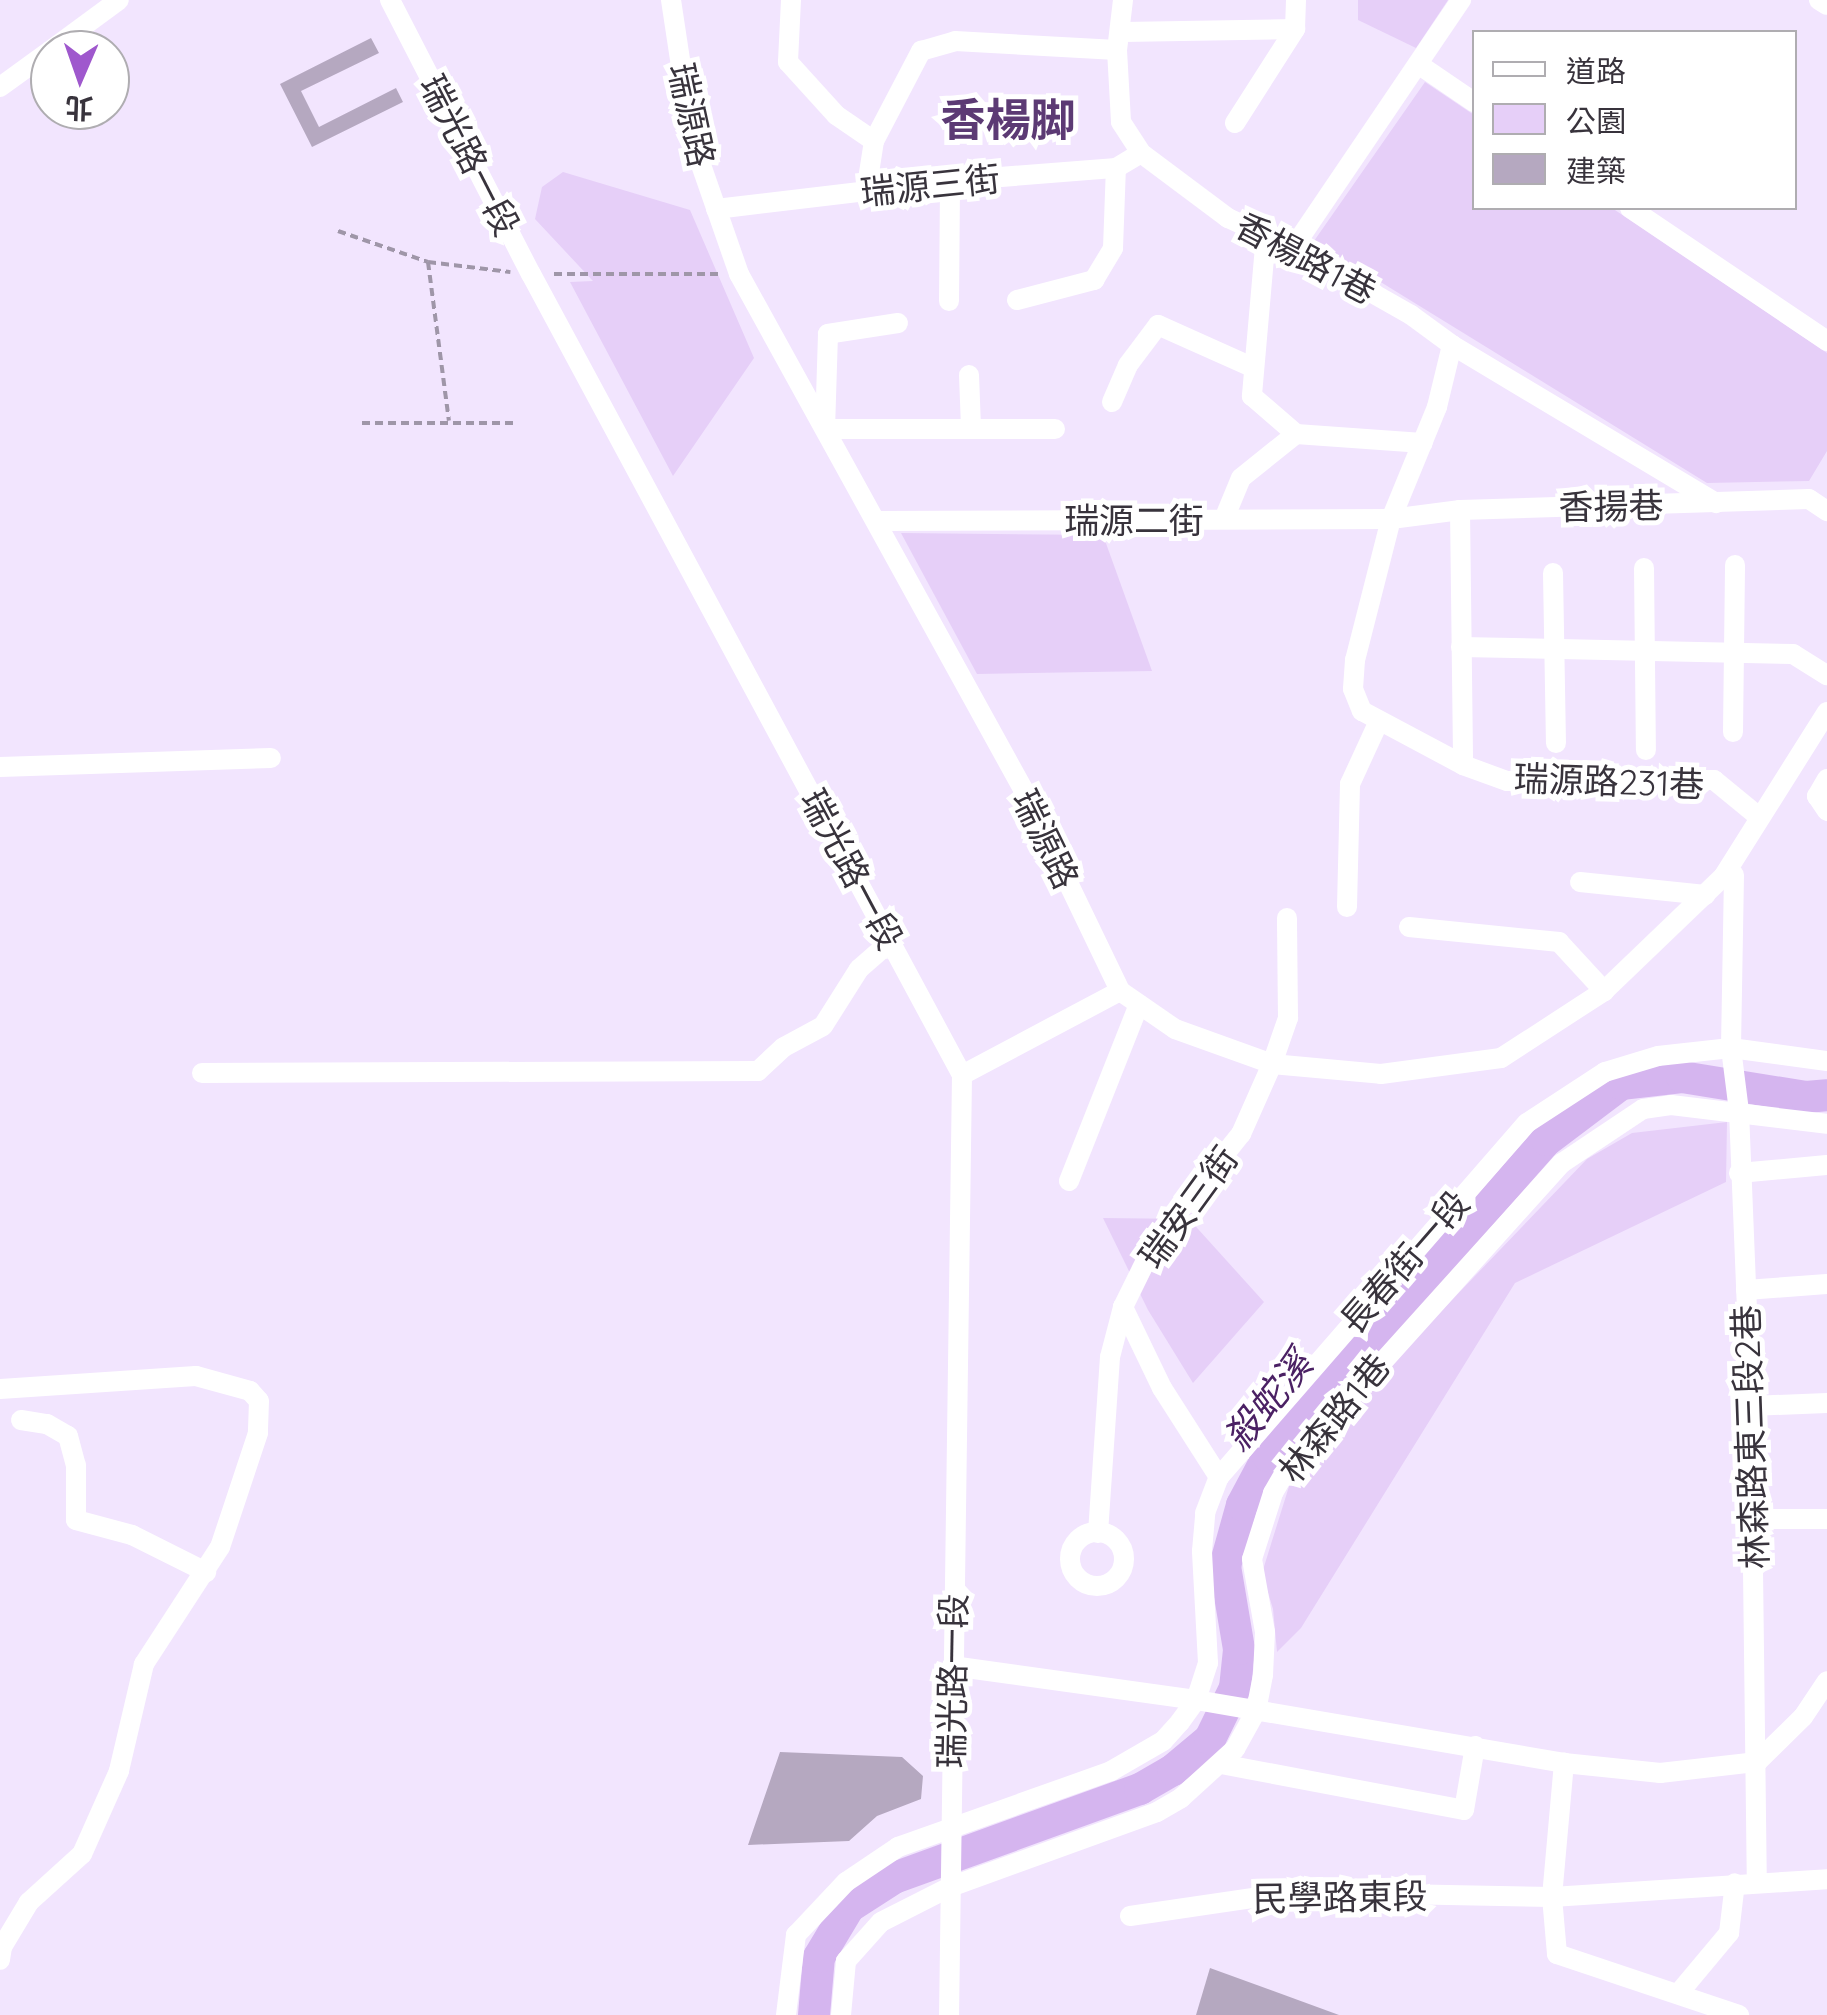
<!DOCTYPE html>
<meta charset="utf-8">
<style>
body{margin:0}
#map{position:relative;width:1827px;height:2015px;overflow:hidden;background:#f2e5fe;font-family:Quicksand,"Noto Sans TC",sans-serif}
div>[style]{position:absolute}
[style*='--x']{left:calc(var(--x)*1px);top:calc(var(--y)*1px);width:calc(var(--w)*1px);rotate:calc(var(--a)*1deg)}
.green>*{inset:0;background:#e6cff8}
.river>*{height:32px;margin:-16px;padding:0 16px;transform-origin:16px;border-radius:16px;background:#d5b5ef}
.building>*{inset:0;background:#b5a8c0}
.path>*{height:4px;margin-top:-2px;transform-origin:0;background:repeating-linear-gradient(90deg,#9f96a8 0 8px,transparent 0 13px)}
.minor>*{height:20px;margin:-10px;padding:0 10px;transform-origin:10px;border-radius:10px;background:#fff}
.minor>.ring{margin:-10px;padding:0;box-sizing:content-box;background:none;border:20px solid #fff;border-radius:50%}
span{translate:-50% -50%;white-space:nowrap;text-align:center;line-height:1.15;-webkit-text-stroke:10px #fff;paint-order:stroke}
.street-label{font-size:35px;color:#38333c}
.water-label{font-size:38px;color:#4b2164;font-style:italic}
.district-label{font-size:45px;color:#5c3a74;font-weight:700}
.legend{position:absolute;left:1472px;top:30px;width:325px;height:180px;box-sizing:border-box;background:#fff;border:2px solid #afadb1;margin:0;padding:12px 18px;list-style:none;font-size:30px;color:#38333c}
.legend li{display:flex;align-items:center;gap:20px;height:50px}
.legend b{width:50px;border:2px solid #afadb1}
.north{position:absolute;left:30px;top:30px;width:100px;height:100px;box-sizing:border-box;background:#fff;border:2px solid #afadb1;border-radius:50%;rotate:182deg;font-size:28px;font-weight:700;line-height:40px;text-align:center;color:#38333c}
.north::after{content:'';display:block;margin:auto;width:35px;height:45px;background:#9f58cd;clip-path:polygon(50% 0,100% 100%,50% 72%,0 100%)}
</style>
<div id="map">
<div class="green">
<i style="clip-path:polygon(1358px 0,1448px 0,1416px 48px,1358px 20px)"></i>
<i style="clip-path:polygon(1425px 82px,1474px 115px,1474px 208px,1612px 208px,1827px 353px,1827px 451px,1809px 481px,1707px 483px,1314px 241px)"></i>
<i style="clip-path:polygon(563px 172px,690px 210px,754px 358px,673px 476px,570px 282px,593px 281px,535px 219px,542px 187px)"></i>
<i style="clip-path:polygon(901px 533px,1103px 535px,1152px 671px,977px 674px)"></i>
<i style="clip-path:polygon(1727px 1122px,1726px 1182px,1515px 1283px,1301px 1628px,1277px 1652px,1273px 1609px,1262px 1573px,1291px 1480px,1337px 1420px,1587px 1159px,1632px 1133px)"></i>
<i style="clip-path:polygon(1103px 1218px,1189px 1219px,1264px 1302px,1193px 1383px,1148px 1310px)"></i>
</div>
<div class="river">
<i style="--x:814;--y:2015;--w:58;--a:-85.1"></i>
<i style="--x:819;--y:1957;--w:58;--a:-59"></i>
<i style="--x:849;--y:1907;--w:54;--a:-32.8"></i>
<i style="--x:894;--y:1878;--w:262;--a:-19.9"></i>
<i style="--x:1140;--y:1789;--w:38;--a:-30"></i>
<i style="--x:1173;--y:1770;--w:48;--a:-40"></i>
<i style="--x:1210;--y:1739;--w:57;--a:-63.9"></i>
<i style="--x:1235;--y:1688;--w:39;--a:-84"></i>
<i style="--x:1239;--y:1649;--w:84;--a:-99.6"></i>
<i style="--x:1225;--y:1566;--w:63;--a:-74.4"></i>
<i style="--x:1242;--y:1505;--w:55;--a:-62"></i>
<i style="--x:1268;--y:1456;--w:422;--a:-48.6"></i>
<i style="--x:1547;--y:1140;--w:93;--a:-37.1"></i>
<i style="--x:1621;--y:1084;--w:61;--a:-6.5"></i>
<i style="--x:1682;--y:1077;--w:126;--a:9.2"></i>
<i style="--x:1806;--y:1097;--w:21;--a:-5"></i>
</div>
<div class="building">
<i style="clip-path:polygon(371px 38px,379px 53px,301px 91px,319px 127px,396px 88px,403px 102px,312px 147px,280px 84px)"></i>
<i style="clip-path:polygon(780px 1752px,902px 1757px,923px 1776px,921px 1799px,877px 1816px,849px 1841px,748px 1845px)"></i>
<i style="clip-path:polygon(1210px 1968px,1339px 2015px,1196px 2015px)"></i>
</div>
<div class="path">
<i style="--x:338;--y:231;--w:95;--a:19"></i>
<i style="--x:428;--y:262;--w:83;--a:7"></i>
<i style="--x:428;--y:262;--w:160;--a:82.5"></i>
<i style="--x:554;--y:274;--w:166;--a:0"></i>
<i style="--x:362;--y:423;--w:151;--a:0"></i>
</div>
<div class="minor">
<i style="--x:390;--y:0;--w:308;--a:62.8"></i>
<i style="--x:531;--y:274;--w:910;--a:61.72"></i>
<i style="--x:962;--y:1075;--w:940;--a:90.79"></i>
<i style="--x:671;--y:0;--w:141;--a:81.4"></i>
<i style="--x:692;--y:139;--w:143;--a:70.8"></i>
<i style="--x:739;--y:274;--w:588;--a:61.13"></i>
<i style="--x:1023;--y:789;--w:224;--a:64.3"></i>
<i style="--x:1120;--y:991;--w:67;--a:34.6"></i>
<i style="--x:1175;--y:1029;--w:103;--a:19.8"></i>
<i style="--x:1272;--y:1064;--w:109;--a:5.2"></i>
<i style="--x:1381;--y:1074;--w:121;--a:-7.6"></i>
<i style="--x:1501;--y:1058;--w:123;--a:-33"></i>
<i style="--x:1604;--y:991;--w:165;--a:-43.8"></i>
<i style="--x:1723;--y:877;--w:195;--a:-57.8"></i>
<i style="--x:791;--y:0;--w:62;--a:92.8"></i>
<i style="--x:788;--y:62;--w:72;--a:47.8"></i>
<i style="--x:836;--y:115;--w:46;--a:34.4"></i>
<i style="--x:1123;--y:0;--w:50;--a:96.8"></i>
<i style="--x:1117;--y:50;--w:72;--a:86.8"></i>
<i style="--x:1121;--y:122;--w:37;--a:57"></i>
<i style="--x:1141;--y:153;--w:109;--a:36.8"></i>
<i style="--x:1228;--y:218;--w:72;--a:24.8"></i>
<i style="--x:1293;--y:248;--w:136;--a:29.6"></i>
<i style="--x:1411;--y:315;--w:51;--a:36.2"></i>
<i style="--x:1452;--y:345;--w:64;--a:103.6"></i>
<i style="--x:1437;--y:407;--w:121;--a:112.3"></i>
<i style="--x:1391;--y:519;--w:146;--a:104.3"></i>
<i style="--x:1355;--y:660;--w:29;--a:94"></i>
<i style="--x:1353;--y:689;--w:24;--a:68"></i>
<i style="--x:1362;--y:711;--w:115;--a:28.1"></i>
<i style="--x:1463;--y:765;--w:47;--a:20"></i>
<i style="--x:1507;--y:781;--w:207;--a:-0.3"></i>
<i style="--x:1714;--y:780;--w:58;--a:39.4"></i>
<i style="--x:1819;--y:0;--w:9;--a:32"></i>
<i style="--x:1123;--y:32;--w:172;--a:-1"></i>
<i style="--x:51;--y:50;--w:84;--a:-36.3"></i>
<i style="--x:1418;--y:64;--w:68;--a:34.2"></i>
<i style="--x:0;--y:87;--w:62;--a:-35.8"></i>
<i style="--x:1235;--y:123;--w:112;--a:-57.4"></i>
<i style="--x:1295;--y:29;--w:29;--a:-88"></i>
<i style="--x:866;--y:192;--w:52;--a:-81.1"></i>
<i style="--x:874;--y:141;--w:102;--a:-62.4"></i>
<i style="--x:921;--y:51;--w:35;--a:-16"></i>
<i style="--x:955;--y:41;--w:162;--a:3.2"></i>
<i style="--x:1630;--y:208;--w:238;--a:34"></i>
<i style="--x:716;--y:209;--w:236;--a:-6.8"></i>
<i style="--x:950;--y:181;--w:167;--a:-4.5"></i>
<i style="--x:1116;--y:168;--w:29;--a:-31"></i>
<i style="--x:1266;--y:235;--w:162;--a:95"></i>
<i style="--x:1252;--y:396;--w:58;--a:40.8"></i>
<i style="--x:1296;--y:434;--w:127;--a:4.1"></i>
<i style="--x:1293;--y:248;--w:300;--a:-55.9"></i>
<i style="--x:1017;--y:300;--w:80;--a:-14.6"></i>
<i style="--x:1094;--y:280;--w:37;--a:-59"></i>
<i style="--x:1113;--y:248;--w:80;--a:-87.9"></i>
<i style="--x:949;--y:301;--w:120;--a:-89.5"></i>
<i style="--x:898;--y:323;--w:71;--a:171.1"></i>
<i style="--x:828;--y:334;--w:95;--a:91.8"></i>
<i style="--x:825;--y:429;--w:230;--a:0"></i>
<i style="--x:1452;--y:345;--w:308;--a:30.9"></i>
<i style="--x:969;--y:375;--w:52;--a:87.8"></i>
<i style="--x:1112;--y:402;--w:40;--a:-66.6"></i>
<i style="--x:1128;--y:365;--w:50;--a:-53.1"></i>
<i style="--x:1158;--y:325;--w:105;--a:24.1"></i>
<i style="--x:1460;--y:510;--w:255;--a:89.3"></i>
<i style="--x:1224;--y:519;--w:44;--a:-67.5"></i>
<i style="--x:1241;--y:478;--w:70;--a:-38.7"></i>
<i style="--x:877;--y:521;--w:514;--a:-0.22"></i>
<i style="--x:1391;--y:519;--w:70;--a:-7.4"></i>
<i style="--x:1460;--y:510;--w:349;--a:-1.8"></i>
<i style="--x:1809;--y:499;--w:22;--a:34"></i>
<i style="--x:1644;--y:568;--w:182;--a:89.4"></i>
<i style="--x:1553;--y:573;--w:170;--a:89"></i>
<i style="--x:1461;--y:647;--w:332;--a:1.2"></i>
<i style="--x:1793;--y:654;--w:40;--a:32"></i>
<i style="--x:1733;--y:732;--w:167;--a:-89.3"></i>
<i style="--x:0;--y:767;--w:271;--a:-1.9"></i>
<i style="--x:1827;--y:779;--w:20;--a:120"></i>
<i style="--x:1817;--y:796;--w:18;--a:56"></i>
<i style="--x:1734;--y:875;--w:173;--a:91"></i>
<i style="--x:1731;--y:1048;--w:64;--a:82.8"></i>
<i style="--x:1739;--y:1111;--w:295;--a:87.7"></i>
<i style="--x:1751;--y:1406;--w:476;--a:89.3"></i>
<i style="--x:1580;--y:882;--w:126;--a:5.9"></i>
<i style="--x:1347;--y:907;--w:123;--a:-88.6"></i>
<i style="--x:1350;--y:784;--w:67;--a:-65.3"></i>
<i style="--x:1409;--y:927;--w:151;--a:5.7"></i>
<i style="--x:1559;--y:942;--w:67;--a:47.4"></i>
<i style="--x:202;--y:1073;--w:556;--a:-0.21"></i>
<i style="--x:758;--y:1071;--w:35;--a:-43"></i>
<i style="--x:784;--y:1047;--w:44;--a:-28.3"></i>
<i style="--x:823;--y:1026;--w:67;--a:-57.7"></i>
<i style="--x:859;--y:969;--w:43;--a:-41.2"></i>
<i style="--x:962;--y:1075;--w:179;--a:-28"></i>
<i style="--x:1739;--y:1173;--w:88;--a:-5.2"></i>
<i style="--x:1069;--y:1181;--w:190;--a:-68.4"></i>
<i style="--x:1746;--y:1290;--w:81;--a:-4.2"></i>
<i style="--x:1123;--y:1307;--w:90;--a:64.3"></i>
<i style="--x:1162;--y:1388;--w:106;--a:57.4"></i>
<i style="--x:0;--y:1389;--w:196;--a:-3.8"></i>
<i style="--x:196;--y:1376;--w:56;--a:15.5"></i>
<i style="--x:250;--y:1391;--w:13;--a:48"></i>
<i style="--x:259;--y:1401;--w:32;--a:92"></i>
<i style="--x:258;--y:1433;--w:120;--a:108.4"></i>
<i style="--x:220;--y:1547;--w:140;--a:123"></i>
<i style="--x:144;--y:1664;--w:110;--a:103.2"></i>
<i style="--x:119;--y:1771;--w:91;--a:114"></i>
<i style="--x:82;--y:1854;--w:72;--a:137.8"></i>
<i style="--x:29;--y:1902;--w:52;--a:121"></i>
<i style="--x:2;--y:1947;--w:13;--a:99"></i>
<i style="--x:1751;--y:1406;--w:76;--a:-2.3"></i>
<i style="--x:21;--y:1420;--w:26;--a:9"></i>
<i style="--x:47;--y:1424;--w:24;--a:30"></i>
<i style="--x:68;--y:1436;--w:30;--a:75"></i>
<i style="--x:76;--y:1465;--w:55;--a:90"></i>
<i style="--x:76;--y:1520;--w:58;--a:15"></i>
<i style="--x:132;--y:1535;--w:83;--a:26.6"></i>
<i style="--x:1753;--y:1519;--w:74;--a:0"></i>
<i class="ring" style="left:1070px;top:1532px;width:34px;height:34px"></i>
<i style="--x:1098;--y:1533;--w:176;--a:-86.1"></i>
<i style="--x:1110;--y:1357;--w:52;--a:-75.4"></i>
<i style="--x:1123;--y:1307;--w:75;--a:-63.8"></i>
<i style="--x:1156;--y:1240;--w:136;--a:-51.3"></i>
<i style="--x:1241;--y:1134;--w:77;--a:-66.1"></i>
<i style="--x:1272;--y:1064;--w:49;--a:-70.8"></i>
<i style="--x:1288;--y:1018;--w:100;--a:-90.6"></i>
<i style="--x:952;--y:1666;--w:246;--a:7.9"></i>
<i style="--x:1196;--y:1700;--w:373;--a:9.7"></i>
<i style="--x:1221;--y:1764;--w:247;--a:10.7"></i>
<i style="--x:1464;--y:1810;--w:65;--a:-80.2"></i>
<i style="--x:1130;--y:1916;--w:164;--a:-8.4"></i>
<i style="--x:1292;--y:1892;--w:260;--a:1.1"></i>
<i style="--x:1552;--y:1897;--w:276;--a:-3.7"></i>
<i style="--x:1678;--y:1994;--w:80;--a:-50.1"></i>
<i style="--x:1729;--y:1933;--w:50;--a:-83.2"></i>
<i style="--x:786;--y:2015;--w:81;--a:-82.9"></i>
<i style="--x:796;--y:1935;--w:73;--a:-46.7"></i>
<i style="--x:846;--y:1882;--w:63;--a:-33.9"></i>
<i style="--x:898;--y:1847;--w:226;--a:-19.6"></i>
<i style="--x:1111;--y:1771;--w:60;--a:-30"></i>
<i style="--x:1163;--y:1741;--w:25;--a:-48"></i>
<i style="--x:1180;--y:1722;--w:27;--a:-54"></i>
<i style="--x:1196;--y:1700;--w:39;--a:-72"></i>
<i style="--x:1208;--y:1663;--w:112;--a:-93.1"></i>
<i style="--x:1202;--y:1551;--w:38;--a:-85"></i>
<i style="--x:1205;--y:1513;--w:39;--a:-69"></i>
<i style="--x:1219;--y:1477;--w:469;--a:-49"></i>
<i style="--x:1527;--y:1123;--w:93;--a:-33.2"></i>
<i style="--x:1605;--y:1072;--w:55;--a:-16.8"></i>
<i style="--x:1658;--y:1056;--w:73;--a:-6.3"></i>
<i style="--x:1731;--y:1048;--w:97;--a:7.7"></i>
<i style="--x:841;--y:2015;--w:54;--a:-84.7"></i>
<i style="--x:846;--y:1961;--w:52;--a:-48.1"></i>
<i style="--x:881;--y:1922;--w:77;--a:-26.9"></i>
<i style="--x:950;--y:1887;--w:220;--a:-19.9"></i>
<i style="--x:1157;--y:1812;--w:28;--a:-30"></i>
<i style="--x:1181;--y:1798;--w:73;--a:-42.2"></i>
<i style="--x:1235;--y:1749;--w:43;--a:-61.1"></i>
<i style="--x:1256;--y:1711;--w:37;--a:-79"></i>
<i style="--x:1263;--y:1675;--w:43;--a:-87.3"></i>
<i style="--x:1265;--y:1632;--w:74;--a:-100.1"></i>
<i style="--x:1252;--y:1559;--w:69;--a:-72.3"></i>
<i style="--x:1273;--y:1493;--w:30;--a:-60"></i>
<i style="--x:1288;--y:1467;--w:409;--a:-48"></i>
<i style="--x:1562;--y:1163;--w:97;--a:-33.7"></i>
<i style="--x:1643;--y:1109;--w:28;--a:-8"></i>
<i style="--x:1671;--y:1105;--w:157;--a:6.9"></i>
<i style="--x:1739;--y:2015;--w:192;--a:-161.5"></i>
<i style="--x:1557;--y:1954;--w:57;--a:-95"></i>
<i style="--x:1552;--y:1897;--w:135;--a:-84.9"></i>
<i style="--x:1564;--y:1763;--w:97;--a:5.9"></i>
<i style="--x:1660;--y:1773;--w:98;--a:-6.5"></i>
<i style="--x:1757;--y:1762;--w:64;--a:-44.4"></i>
<i style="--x:1803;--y:1717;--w:43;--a:-56.3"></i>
</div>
<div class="street-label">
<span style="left:692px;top:115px;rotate:78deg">瑞源路</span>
<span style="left:470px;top:155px;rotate:63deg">瑞光路一段</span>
<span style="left:930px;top:185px;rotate:-6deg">瑞源三街</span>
<span style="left:1306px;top:258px;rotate:28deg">香楊路1巷</span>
<span style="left:1611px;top:506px;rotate:-1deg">香揚巷</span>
<span style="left:1134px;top:520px">瑞源二街</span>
<span style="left:1609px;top:781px;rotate:2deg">瑞源路231巷</span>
<span style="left:1046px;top:839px;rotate:64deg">瑞源路</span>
<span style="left:852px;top:869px;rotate:62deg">瑞光路一段</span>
<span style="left:1188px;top:1207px;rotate:-54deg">瑞安三街</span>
<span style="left:1404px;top:1262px;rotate:-49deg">長春街一段</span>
<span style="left:1334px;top:1418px;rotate:-51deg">林森路1巷</span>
<span style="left:1750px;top:1437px;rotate:-92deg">林森路東三段2巷</span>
<span style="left:952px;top:1681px;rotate:-89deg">瑞光路一段</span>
<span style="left:1340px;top:1897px;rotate:-1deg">民學路東段</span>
</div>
<div class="water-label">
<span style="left:1268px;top:1401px;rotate:-51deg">殺蛇溪</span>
</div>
<div class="district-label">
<span style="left:1008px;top:120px">香楊脚</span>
</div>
<ul class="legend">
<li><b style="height:12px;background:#fff"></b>道路</li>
<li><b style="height:28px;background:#e6cff8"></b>公園</li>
<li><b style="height:28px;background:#b5a8c0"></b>建築</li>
</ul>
<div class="north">北</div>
</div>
